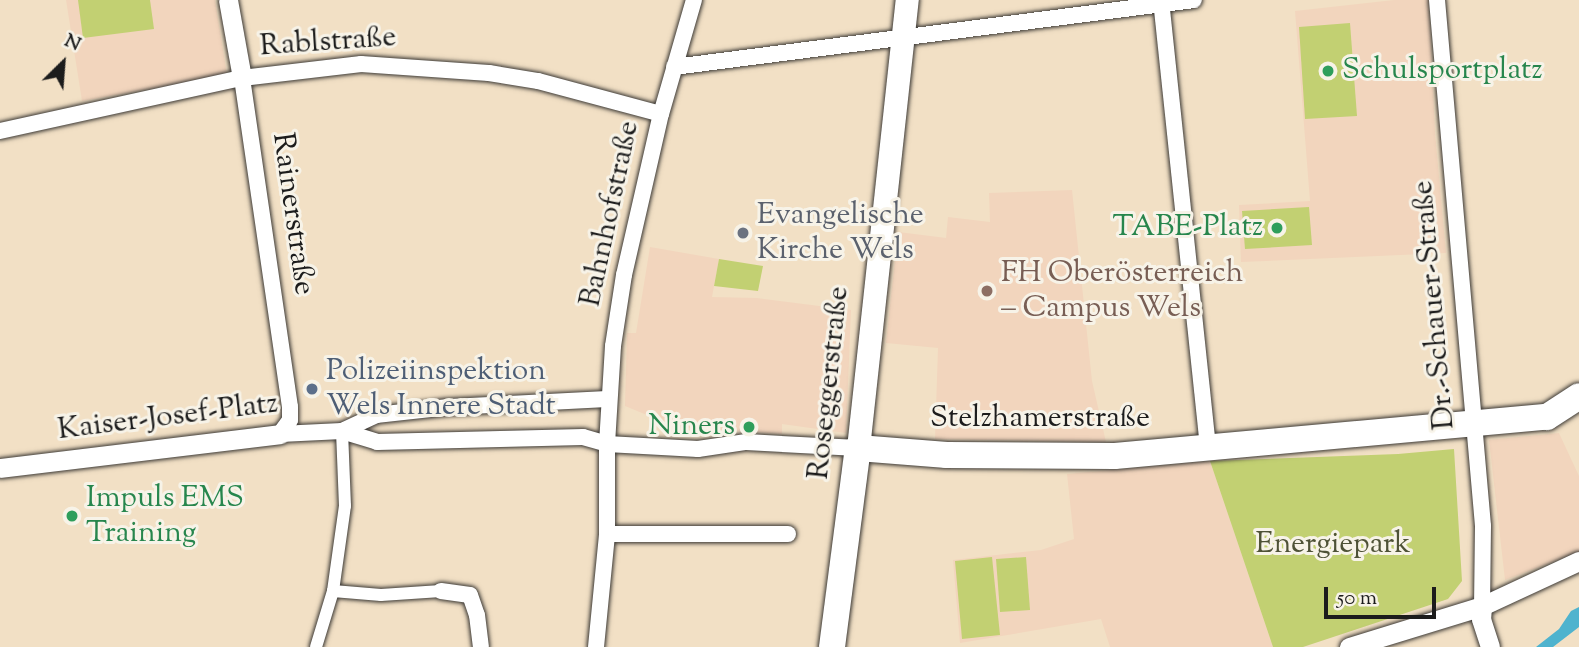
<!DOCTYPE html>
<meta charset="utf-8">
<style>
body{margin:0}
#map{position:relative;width:1579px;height:647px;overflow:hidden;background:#f2e0c5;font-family:"Sorts Mill Goudy",serif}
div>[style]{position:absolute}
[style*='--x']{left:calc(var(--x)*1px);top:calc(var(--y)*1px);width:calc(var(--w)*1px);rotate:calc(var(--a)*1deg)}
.built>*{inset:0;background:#f2d5bd}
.green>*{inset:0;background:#c2d072}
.water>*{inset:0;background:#4fb3ce}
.roads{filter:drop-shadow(0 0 2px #3c3935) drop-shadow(0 0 2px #3c3935)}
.pedestrian>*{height:12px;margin:-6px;padding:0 6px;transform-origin:6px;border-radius:6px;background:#fff}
.minor>*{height:16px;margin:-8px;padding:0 8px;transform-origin:8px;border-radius:8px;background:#fff}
.tertiary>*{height:19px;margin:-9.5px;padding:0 9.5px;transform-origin:9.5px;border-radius:9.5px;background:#fff}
.secondary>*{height:23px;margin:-11.5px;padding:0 11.5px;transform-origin:11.5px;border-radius:11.5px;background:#fff}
.primary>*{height:26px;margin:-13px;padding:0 13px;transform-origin:13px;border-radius:13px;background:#fff}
.dots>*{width:19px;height:19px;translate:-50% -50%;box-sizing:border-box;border:4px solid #f7f3e8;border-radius:50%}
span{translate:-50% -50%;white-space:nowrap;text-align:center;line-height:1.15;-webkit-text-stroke:6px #f7f3e8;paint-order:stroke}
.street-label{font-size:30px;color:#1c1c1c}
.leisure-label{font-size:30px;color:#27864d}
.left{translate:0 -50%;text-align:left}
.right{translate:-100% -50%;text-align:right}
.worship-label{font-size:30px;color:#5b616d}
.education-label{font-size:30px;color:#785e54}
.service-label{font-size:30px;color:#4e5e75}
.park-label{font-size:30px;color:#4e5236}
.north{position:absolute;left:28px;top:28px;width:70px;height:70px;-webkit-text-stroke:5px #f7f3e8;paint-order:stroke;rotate:25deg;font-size:19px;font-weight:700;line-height:28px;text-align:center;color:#1c1c1c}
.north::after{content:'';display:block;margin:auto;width:24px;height:32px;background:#1c1c1c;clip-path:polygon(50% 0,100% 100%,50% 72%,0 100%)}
.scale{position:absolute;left:1324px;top:587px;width:112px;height:32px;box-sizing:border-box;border:4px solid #1c1c1c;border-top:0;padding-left:9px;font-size:21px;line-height:24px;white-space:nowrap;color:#1c1c1c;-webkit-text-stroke:5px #f7f3e8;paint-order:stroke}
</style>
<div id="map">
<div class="built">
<i style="clip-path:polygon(66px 0,215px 0,227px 75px,82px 101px)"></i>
<i style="clip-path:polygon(1394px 0,1429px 0,1435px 133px,1446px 253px,1241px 262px,1239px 205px,1310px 201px,1295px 11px)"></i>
<i style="clip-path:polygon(1072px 190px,1092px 381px,1106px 442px,935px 439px,938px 348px,886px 343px,898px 232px,946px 238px,948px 217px,990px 222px,989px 193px)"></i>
<i style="clip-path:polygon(650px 247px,719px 259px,712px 297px,757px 298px,851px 310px,846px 433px,782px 424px,782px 434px,676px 427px,625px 406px,627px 333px,636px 333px)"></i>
<i style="clip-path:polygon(1559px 433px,1579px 476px,1579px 552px,1505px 580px,1489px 440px)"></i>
<i style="clip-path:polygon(1210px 461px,1273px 647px,1110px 647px,1101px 619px,960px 643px,953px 560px,1041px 550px,1074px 539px,1067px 474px)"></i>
</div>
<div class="green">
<i style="clip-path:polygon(78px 0,150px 0,154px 29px,83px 38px)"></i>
<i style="clip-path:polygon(1350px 23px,1357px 116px,1305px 119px,1299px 27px)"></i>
<i style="clip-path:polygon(1309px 207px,1312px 245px,1245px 249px,1242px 211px)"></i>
<i style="clip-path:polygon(719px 259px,763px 266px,758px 291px,714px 286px)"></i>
<i style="clip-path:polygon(1454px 449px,1462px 581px,1448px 599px,1303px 647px,1273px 647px,1210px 461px,1398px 454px)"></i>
<i style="clip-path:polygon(992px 557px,1000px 635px,962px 639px,955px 561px)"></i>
<i style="clip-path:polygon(1026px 557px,1030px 610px,1000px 612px,996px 559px)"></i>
</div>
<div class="water">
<i style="clip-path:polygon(1579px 607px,1579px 627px,1553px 647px,1536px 647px,1559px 629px,1571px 611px)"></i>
</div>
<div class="roads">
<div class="pedestrian">
<i style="--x:333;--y:591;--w:48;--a:4.8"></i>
<i style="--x:381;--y:595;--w:60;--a:-3.8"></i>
<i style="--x:316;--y:647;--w:59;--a:-73.1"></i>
<i style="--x:333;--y:591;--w:86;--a:-82"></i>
<i style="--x:345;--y:506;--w:75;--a:-92.3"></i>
</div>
<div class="minor">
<i style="--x:1161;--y:0;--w:450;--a:84"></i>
<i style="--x:1437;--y:0;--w:528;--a:85"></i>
<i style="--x:1483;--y:526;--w:80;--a:90.7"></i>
<i style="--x:674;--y:67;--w:524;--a:-7.34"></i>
<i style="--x:242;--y:78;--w:332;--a:81.7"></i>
<i style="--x:290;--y:407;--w:13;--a:90"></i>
<i style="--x:290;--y:420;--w:17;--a:126"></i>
<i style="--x:0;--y:131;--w:248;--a:-12.4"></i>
<i style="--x:242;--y:78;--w:120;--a:-6.7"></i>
<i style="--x:361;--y:64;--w:128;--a:4"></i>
<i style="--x:489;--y:73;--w:50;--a:9.3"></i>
<i style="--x:538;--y:81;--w:127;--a:15"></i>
<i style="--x:342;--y:431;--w:38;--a:-25"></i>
<i style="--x:376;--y:415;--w:73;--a:-6.3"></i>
<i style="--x:449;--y:407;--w:160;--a:-2.9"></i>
<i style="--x:280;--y:434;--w:62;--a:-2.8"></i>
<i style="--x:342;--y:431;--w:37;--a:17"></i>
<i style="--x:377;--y:442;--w:206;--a:-1.4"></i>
<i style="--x:583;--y:437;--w:25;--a:16"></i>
<i style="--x:607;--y:444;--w:91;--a:3.1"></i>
<i style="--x:698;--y:449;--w:49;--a:-8.3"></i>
<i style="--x:746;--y:442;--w:112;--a:3.1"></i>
<i style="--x:607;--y:534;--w:181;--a:0"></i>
<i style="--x:441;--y:591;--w:29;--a:8"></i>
<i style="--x:470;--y:595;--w:21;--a:71"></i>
<i style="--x:477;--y:615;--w:32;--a:83"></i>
<i style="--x:596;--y:647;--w:114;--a:-84.4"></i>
<i style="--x:607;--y:534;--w:90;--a:-90"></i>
<i style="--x:607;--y:444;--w:98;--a:-86.5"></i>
<i style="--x:613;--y:346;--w:72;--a:-81.2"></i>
<i style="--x:624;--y:275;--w:165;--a:-77.1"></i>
<i style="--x:661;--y:114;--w:119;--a:-73.9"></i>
</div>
<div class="tertiary">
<i style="--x:228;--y:0;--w:79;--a:79.8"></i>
<i style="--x:0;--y:468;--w:282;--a:-6.9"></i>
<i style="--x:1482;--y:606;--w:13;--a:94"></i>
<i style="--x:1481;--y:619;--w:29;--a:72"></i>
<i style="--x:1349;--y:647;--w:139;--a:-17.1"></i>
<i style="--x:1482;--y:606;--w:107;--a:-24.9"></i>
</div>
<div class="secondary">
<i style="--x:858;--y:448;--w:451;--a:-83.8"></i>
</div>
<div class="primary">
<i style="--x:832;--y:647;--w:201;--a:-82.6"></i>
<i style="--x:858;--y:448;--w:89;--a:4.5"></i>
<i style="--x:947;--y:455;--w:168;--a:0.3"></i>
<i style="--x:1115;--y:456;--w:434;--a:-5.2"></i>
<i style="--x:1547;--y:417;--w:38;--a:-33"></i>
</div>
</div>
<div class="dots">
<i style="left:1328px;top:71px;background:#2e9e5b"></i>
<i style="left:1277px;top:228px;background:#2e9e5b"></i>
<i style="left:743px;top:233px;background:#6b7280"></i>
<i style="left:987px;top:291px;background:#8d6e63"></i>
<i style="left:312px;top:389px;background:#5c6f8a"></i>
<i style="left:749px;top:427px;background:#2e9e5b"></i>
<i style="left:72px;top:516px;background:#2e9e5b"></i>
</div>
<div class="street-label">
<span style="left:328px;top:43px;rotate:-4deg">Rablstraße</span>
<span style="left:292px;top:214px;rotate:82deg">Rainerstraße</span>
<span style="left:611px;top:214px;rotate:-78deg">Bahnhofstraße</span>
<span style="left:1435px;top:305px;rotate:-95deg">Dr.-Schauer-Straße</span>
<span style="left:830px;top:383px;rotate:-84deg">Roseggerstraße</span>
<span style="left:168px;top:418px;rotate:-7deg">Kaiser-Josef-Platz</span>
<span style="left:1040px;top:419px">Stelzhamerstraße</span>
</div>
<div class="leisure-label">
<span class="left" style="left:1342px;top:71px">Schulsportplatz</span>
<span class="right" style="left:1263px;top:228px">TABE-Platz</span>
<span class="right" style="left:735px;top:427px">Niners</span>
<span class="left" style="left:86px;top:516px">Impuls EMS<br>Training</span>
</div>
<div class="worship-label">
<span class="left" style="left:757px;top:233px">Evangelische<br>Kirche Wels</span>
</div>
<div class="education-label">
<span class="left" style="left:1001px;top:291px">FH Oberösterreich<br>– Campus Wels</span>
</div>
<div class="service-label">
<span class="left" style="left:326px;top:389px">Polizeiinspektion<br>Wels Innere Stadt</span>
</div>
<div class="park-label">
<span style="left:1333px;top:545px">Energiepark</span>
</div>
<div class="north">N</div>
<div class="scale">50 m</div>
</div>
